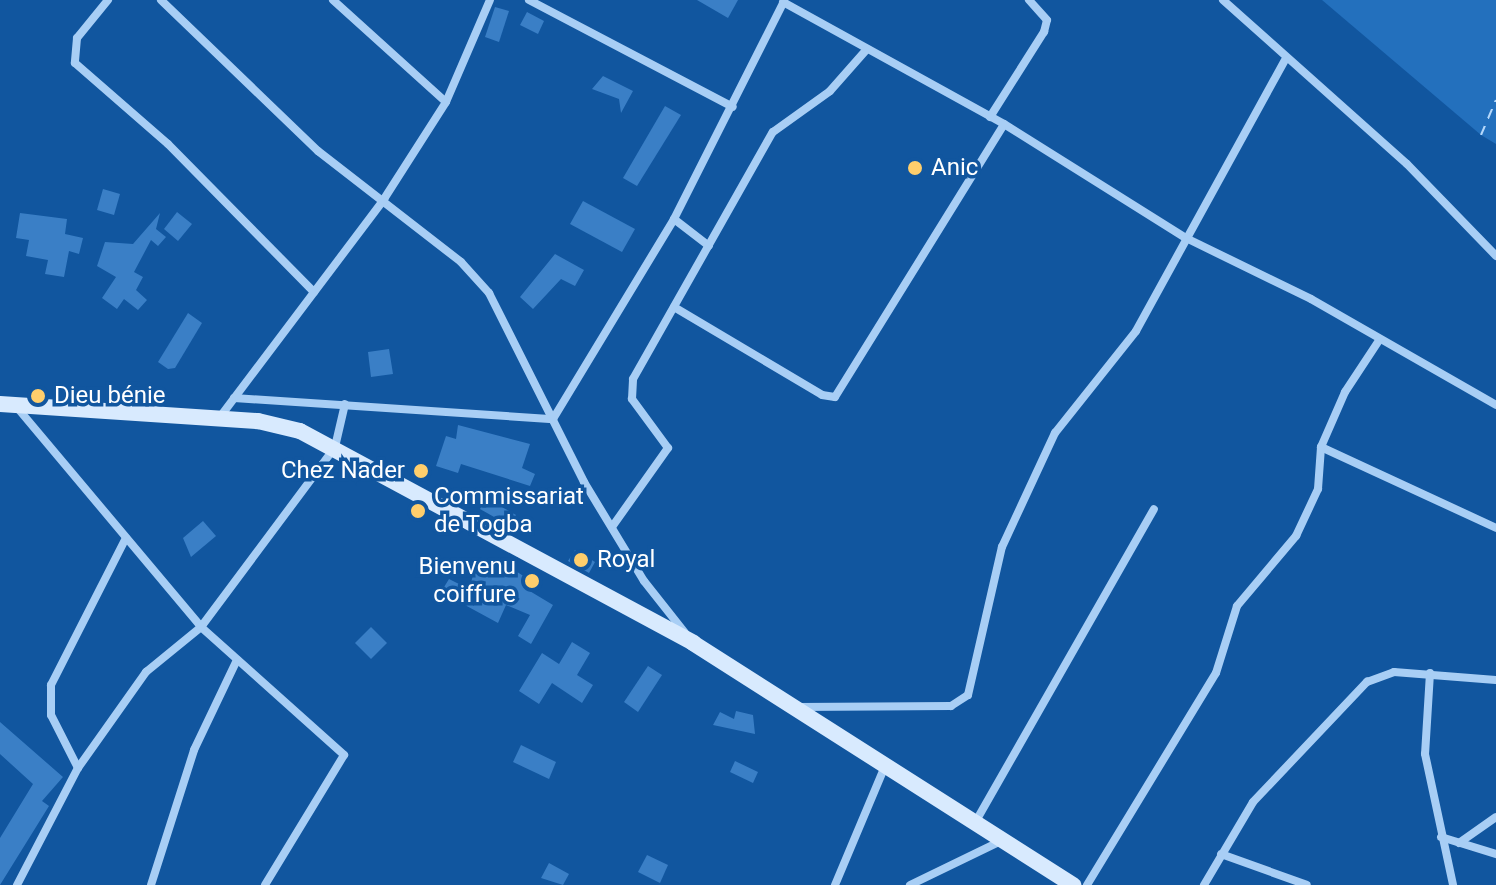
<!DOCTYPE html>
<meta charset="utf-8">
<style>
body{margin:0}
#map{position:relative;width:1496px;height:885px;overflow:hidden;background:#11569f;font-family:Roboto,sans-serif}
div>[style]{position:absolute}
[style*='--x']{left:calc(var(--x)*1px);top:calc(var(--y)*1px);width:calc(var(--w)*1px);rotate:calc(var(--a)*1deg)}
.green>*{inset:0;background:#2370bd}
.ferry>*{height:2px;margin-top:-1px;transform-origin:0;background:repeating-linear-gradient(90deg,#b5d8fb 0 10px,transparent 0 18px)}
.building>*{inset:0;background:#3a7fc6}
.street>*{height:8px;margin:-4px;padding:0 4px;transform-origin:4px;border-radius:4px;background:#a8cef5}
.secondary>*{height:16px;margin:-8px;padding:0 8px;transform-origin:8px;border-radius:8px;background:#d8eafe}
.dots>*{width:22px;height:22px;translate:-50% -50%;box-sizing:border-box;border:4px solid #11569f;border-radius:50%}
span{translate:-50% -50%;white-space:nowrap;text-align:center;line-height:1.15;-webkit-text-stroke:7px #11569f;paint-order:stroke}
.poi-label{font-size:24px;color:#fff}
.left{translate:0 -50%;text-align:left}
.right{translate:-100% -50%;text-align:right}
</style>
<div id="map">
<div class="green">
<i style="clip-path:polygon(1322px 0,1496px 0,1496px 144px,1481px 135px)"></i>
</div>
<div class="ferry">
<i style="--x:1481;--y:135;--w:38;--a:-67"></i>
</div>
<div class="building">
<i style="clip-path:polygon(697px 0,738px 0,728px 18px)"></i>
<i style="clip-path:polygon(495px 7px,509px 11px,499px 42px,485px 37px)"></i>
<i style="clip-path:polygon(527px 12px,544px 21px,538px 34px,520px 25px)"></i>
<i style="clip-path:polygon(603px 76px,633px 91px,621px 113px,619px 99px,592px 89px)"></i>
<i style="clip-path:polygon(665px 106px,681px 115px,637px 186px,623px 178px)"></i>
<i style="clip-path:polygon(103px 189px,120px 194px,114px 215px,97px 210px)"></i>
<i style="clip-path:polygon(583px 201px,635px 229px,622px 252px,570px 224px)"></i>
<i style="clip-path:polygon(177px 212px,192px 224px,178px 241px,164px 229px)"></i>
<i style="clip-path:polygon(20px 213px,67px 219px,65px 234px,83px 238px,79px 254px,69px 251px,64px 277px,45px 274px,48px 260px,26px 256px,29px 240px,16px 238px)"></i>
<i style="clip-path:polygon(160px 213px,156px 229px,166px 237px,158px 246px,151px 240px,134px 272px,143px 277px,136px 290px,147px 300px,138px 310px,124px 299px,117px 309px,102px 298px,116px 277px,97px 266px,105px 242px,133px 244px)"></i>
<i style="clip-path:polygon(555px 254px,584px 270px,575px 286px,561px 279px,533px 309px,520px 297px)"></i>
<i style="clip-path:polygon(188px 313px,202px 323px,175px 368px,168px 369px,158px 362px)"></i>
<i style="clip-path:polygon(389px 349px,393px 374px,371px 377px,368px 352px)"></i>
<i style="clip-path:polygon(458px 425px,530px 444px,522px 468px,535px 474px,530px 486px,461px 464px,458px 473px,436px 466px,446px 436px,456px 439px)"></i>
<i style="clip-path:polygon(486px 498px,516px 515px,510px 526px,480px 509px)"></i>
<i style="clip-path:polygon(203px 521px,216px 536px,191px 557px,183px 538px)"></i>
<i style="clip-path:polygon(575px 550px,595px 562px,589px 573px,568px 561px)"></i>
<i style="clip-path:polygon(489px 563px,505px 564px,528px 579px,523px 587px,553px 605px,531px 644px,518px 636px,530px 615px,506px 605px,498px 623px,441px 592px,449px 579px,469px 589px,475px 569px,486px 572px)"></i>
<i style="clip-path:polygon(371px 627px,387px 643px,371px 659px,355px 643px)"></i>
<i style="clip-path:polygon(572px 642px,590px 653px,577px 675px,593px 685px,582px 703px,552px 683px,539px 704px,519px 691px,542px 653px,559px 664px)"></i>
<i style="clip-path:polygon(648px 666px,662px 675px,638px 712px,624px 702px)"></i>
<i style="clip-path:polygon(736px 711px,753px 715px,755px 734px,713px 725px,720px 712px,734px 719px)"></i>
<i style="clip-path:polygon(0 722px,63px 777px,42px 801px,49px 806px,0 885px,0 838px,33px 784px,0 754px)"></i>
<i style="clip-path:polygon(521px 745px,556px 762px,549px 779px,513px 762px)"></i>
<i style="clip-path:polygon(735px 761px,758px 772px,753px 783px,730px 772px)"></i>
<i style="clip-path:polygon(647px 855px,668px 865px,660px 883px,638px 872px)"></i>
<i style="clip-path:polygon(549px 863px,569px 874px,563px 885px,541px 878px)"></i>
</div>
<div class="street">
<i style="--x:108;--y:0;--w:49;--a:129.2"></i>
<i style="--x:77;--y:38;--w:25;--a:95"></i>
<i style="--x:75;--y:63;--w:123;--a:41.1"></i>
<i style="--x:168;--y:144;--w:208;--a:45.4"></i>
<i style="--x:161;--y:0;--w:218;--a:43.9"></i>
<i style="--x:318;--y:151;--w:181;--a:37.8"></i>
<i style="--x:461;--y:262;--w:42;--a:47.9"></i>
<i style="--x:489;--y:293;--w:212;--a:63.3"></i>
<i style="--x:584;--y:482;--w:116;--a:58.8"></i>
<i style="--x:644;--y:581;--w:66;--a:51.7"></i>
<i style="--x:333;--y:0;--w:152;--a:42.1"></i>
<i style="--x:529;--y:0;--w:230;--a:27.7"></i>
<i style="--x:1223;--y:0;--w:246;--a:41.7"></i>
<i style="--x:1407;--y:164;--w:128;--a:45.9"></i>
<i style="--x:783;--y:2;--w:252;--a:28.9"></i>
<i style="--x:1004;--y:124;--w:215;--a:32.1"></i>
<i style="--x:1186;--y:238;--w:139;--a:26"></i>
<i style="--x:1311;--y:299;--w:213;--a:29.8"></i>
<i style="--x:990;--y:117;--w:101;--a:-57.6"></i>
<i style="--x:1044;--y:32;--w:12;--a:-76"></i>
<i style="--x:1047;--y:20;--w:27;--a:-132"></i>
<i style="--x:674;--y:219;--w:44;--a:37.6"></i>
<i style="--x:674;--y:307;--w:172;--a:30.7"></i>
<i style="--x:822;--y:395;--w:13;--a:9"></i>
<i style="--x:835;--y:397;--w:321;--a:-58.2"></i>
<i style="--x:234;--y:398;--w:320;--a:3.8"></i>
<i style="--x:553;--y:419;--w:234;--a:-58.8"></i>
<i style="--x:674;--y:219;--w:244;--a:-63.2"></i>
<i style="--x:15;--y:405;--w:290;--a:50"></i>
<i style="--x:201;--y:627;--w:192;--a:41.8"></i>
<i style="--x:344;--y:755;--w:152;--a:121.3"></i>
<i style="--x:220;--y:417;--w:273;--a:-53"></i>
<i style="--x:384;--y:199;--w:115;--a:-57.4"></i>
<i style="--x:446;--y:102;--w:111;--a:-66.7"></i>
<i style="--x:1321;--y:447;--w:193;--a:24.8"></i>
<i style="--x:612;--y:527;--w:97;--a:-54.7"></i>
<i style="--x:668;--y:448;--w:61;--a:-126.3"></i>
<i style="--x:632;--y:399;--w:20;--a:-87"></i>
<i style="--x:633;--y:379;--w:284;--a:-60.5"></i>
<i style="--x:773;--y:132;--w:70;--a:-35.7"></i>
<i style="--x:830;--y:91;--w:56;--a:-48.6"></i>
<i style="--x:1430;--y:673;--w:81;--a:93.5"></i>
<i style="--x:1425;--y:754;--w:134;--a:77.9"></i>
<i style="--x:798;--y:707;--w:153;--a:-0.4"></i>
<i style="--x:951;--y:706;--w:20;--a:-33"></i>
<i style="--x:968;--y:695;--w:152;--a:-77.1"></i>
<i style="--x:1002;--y:547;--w:126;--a:-65.1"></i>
<i style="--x:1055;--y:433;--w:130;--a:-51.5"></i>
<i style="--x:1136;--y:331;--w:309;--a:-61.2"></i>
<i style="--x:78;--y:768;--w:118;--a:-54.7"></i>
<i style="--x:146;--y:672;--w:71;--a:-39.3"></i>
<i style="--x:201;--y:627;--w:224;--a:-53.3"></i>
<i style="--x:335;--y:447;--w:44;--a:-76.9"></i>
<i style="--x:976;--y:821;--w:359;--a:-60.3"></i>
<i style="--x:1441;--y:837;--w:58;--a:17.2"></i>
<i style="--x:1459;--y:843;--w:45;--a:-35.1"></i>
<i style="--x:1221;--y:854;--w:91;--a:19.8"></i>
<i style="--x:17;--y:885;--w:132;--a:-62.5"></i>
<i style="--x:78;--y:768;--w:59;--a:-117"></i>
<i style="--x:51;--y:715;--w:30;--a:-90"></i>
<i style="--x:51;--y:685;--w:165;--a:-63"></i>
<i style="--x:151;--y:885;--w:142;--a:-72.3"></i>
<i style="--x:194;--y:750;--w:100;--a:-64.5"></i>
<i style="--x:835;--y:885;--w:129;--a:-67.2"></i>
<i style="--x:910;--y:885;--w:103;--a:-25.8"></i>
<i style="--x:1087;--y:885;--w:248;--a:-58.7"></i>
<i style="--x:1216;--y:673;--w:70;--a:-72.6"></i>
<i style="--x:1237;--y:606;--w:92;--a:-49.9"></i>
<i style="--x:1296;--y:536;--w:52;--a:-64.9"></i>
<i style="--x:1318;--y:489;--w:42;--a:-85.9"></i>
<i style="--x:1321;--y:447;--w:60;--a:-66.4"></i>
<i style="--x:1345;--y:392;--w:60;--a:-56.6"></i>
<i style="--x:1204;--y:885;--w:96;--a:-59.4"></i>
<i style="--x:1253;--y:802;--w:166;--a:-46.5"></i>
<i style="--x:1367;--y:682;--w:29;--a:-20"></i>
<i style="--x:1394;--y:672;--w:102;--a:4.5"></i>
</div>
<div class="secondary">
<i style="--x:0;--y:404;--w:259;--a:3.8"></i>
<i style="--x:258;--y:421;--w:43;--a:13.4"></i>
<i style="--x:300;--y:431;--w:447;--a:28.3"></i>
<i style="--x:693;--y:643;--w:451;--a:32.5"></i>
</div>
<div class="dots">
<i style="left:915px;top:168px;background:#ffce6c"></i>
<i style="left:38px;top:396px;background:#ffce6c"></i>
<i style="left:421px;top:471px;background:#ffce6c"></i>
<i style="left:418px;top:511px;background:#ffce6c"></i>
<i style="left:581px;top:560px;background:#ffce6c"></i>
<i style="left:532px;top:581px;background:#ffce6c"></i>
</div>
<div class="poi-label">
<span class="left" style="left:931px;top:168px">Anic</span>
<span class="left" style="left:54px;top:396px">Dieu bénie</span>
<span class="right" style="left:405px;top:471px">Chez Nader</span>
<span class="left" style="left:434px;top:511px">Commissariat<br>de Togba</span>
<span class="left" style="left:597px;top:560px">Royal</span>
<span class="right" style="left:516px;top:581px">Bienvenu<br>coiffure</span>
</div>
</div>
